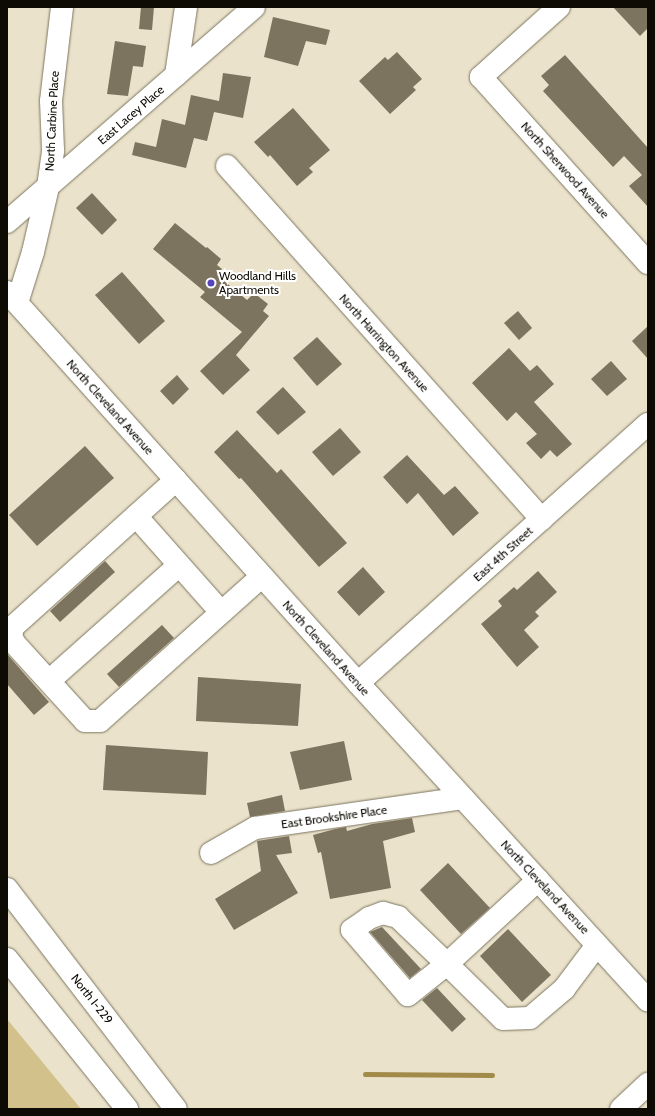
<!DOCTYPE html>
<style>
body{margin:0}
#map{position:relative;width:655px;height:1116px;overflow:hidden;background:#eae2ca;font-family:Cabin,sans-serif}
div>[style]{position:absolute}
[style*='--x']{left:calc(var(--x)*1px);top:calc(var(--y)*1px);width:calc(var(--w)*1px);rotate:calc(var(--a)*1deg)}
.green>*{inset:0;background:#d3c18c}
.stream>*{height:5px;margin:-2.5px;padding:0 2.5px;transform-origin:2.5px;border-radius:2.5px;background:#a28b49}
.building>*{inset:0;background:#7c745f}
.roads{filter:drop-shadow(0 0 1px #7c7560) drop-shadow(0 0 1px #7c7560)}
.minor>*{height:22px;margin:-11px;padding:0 11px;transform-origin:11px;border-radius:11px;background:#fff}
.major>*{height:22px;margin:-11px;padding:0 11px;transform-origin:11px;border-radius:11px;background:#fff}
.highway>*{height:22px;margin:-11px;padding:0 11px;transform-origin:11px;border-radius:11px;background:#fff}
.dots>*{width:11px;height:11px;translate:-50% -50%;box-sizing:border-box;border:2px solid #fff;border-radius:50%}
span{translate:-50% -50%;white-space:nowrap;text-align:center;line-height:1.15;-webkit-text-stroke:4px #fff;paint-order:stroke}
.street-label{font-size:12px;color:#0e0b05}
.poi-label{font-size:12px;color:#0e0b05}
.left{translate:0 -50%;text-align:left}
.frame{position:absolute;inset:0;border:8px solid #0e0b05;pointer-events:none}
</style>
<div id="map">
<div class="green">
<i style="clip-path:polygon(7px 1019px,81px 1109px,7px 1109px)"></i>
</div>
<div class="stream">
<i style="--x:365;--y:1074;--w:127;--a:0.5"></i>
</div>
<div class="building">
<i style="clip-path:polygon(141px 7px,154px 7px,152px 30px,139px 29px)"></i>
<i style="clip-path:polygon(613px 7px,648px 7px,648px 28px,640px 36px)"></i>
<i style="clip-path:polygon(273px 17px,330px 30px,326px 45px,306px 41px,298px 66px,264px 57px)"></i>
<i style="clip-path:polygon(115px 41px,146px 46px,143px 67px,133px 66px,128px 96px,107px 94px)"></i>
<i style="clip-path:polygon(397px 52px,422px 79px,413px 87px,416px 90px,390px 114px,359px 81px,385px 57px,388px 60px)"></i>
<i style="clip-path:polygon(565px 55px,648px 148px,648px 207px,629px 186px,642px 175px,624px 156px,613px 167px,543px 91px,549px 85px,541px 76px)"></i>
<i style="clip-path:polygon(223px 73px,251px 77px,243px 118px,214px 112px,207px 141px,194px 138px,186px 168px,132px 155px,135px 142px,156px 147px,162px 119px,185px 125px,191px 95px,219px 101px)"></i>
<i style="clip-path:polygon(293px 108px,330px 150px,309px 168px,313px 172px,297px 186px,270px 155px,268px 157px,254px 142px)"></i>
<i style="clip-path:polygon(92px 193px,117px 220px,102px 235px,76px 208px)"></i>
<i style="clip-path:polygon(175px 223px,206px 248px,207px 247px,221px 259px,217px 265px,222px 269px,217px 275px,247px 300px,254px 293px,268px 304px,263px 311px,269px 316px,236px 355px,250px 370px,223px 395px,200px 371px,242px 332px,200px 297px,205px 292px,153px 249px)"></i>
<i style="clip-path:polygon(122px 272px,165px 321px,139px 344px,95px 295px)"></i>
<i style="clip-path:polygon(518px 311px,532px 328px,519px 340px,504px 323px)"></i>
<i style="clip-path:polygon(648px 326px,648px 359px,632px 341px)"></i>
<i style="clip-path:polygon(317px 337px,342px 364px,317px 386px,293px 358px)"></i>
<i style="clip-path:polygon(509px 348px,530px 371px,537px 365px,554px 384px,534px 402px,572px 444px,557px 457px,550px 450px,541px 459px,526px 443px,537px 434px,516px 412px,507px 421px,472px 383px)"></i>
<i style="clip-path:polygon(611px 361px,627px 379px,607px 396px,591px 379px)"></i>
<i style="clip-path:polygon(177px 375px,189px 389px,173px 405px,160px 391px)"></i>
<i style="clip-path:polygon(283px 387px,306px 412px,278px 435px,256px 412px)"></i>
<i style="clip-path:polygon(340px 428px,361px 452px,333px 476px,312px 452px)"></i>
<i style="clip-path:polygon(237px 430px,277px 473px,281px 469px,347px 543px,319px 567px,241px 478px,239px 479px,214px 452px)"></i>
<i style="clip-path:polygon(85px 446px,114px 478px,37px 546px,9px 515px)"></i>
<i style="clip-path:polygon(407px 455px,444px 495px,455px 486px,479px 513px,453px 536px,418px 493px,407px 504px,383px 477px)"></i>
<i style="clip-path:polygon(105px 561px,115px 572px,60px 622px,50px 611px)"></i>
<i style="clip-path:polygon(363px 567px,385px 592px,359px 616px,337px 592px)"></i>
<i style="clip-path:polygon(538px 571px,557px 592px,535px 612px,539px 616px,524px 630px,539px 647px,517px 667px,481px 624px,502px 606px,498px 601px,514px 587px,517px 590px)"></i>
<i style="clip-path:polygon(162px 625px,174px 638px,119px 687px,107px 674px)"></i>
<i style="clip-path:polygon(7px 654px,49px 702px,34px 715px,7px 684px)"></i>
<i style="clip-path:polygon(198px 677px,301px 684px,298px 726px,196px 721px)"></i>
<i style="clip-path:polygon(344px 741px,352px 780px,300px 790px,290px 752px)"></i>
<i style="clip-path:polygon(106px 745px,208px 752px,206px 795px,103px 790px)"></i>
<i style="clip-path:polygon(282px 795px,285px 811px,250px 817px,247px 803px)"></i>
<i style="clip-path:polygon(412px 818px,415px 832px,383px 841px,391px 888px,330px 899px,321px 852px,318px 853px,313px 835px,335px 829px,346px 827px,347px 831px,372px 824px)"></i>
<i style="clip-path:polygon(289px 836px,292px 853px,276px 855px,298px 893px,234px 930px,215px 899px,261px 871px,257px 841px)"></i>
<i style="clip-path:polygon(448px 863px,490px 908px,461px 934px,420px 890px)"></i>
<i style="clip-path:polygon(382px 927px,421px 969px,410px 978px,370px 932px)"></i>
<i style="clip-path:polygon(508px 929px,551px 975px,522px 1002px,480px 956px)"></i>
<i style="clip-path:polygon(437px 988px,466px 1019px,452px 1032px,422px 1000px)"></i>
</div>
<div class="roads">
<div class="minor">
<i style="--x:559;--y:7;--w:105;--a:138.1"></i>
<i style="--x:481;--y:77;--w:250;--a:48.1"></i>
<i style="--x:176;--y:75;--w:69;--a:-81.6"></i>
<i style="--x:227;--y:166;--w:473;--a:48.3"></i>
<i style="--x:7;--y:222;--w:327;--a:-41"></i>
<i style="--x:7;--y:292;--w:525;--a:48.09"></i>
<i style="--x:358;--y:683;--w:430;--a:47.6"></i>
<i style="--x:17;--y:303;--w:53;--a:-72.6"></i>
<i style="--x:33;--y:252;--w:67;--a:-77"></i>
<i style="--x:48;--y:187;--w:37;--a:-82"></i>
<i style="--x:53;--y:150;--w:49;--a:-92.3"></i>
<i style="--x:51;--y:101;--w:95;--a:-83.3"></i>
<i style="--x:176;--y:480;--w:219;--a:138"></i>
<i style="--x:13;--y:627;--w:8;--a:104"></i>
<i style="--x:11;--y:635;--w:9;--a:69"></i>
<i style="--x:14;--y:643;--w:105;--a:47.7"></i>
<i style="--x:85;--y:721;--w:15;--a:0"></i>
<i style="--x:100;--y:721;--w:217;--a:-41.8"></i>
<i style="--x:136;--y:516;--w:128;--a:48.5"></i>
<i style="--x:49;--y:681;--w:174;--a:-41.7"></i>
<i style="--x:358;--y:683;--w:389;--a:-41.8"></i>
<i style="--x:211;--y:853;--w:51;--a:-29.6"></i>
<i style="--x:255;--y:828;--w:210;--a:-8.2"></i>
<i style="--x:538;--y:880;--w:124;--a:137.3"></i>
<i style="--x:447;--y:964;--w:50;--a:141.5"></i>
<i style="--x:408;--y:995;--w:86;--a:-130.7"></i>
<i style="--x:352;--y:930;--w:21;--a:-35"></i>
<i style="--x:369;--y:918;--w:15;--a:-20"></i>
<i style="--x:383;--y:913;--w:16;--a:15"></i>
<i style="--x:398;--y:917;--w:68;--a:43.8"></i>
<i style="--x:447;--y:964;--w:78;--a:44.5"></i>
<i style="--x:503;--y:1019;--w:27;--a:-2"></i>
<i style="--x:530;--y:1018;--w:45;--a:-40.5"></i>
<i style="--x:564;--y:989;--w:55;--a:-53.1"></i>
</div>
<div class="major">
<i style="--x:621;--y:1109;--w:37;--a:-43"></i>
</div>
<div class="highway">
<i style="--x:7;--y:889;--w:277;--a:52.5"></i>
<i style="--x:7;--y:959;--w:192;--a:51.3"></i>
</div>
</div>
<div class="dots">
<i style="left:211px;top:283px;background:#5644bc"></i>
</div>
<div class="street-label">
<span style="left:131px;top:115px;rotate:-41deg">East Lacey Place</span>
<span style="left:52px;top:121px;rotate:-87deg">North Carbine Place</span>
<span style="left:565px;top:170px;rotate:48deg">North Sherwood Avenue</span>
<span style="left:384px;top:343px;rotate:48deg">North Harrington Avenue</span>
<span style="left:110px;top:407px;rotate:48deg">North Cleveland Avenue</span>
<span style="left:503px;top:554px;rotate:-42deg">East 4th Street</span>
<span style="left:326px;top:648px;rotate:48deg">North Cleveland Avenue</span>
<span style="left:334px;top:817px;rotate:-8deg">East Brookshire Place</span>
<span style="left:545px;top:887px;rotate:47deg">North Cleveland Avenue</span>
<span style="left:92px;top:999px;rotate:52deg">North I-229</span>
</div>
<div class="poi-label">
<span class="left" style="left:219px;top:283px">Woodland Hills<br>Apartments</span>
</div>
<div class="frame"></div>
</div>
